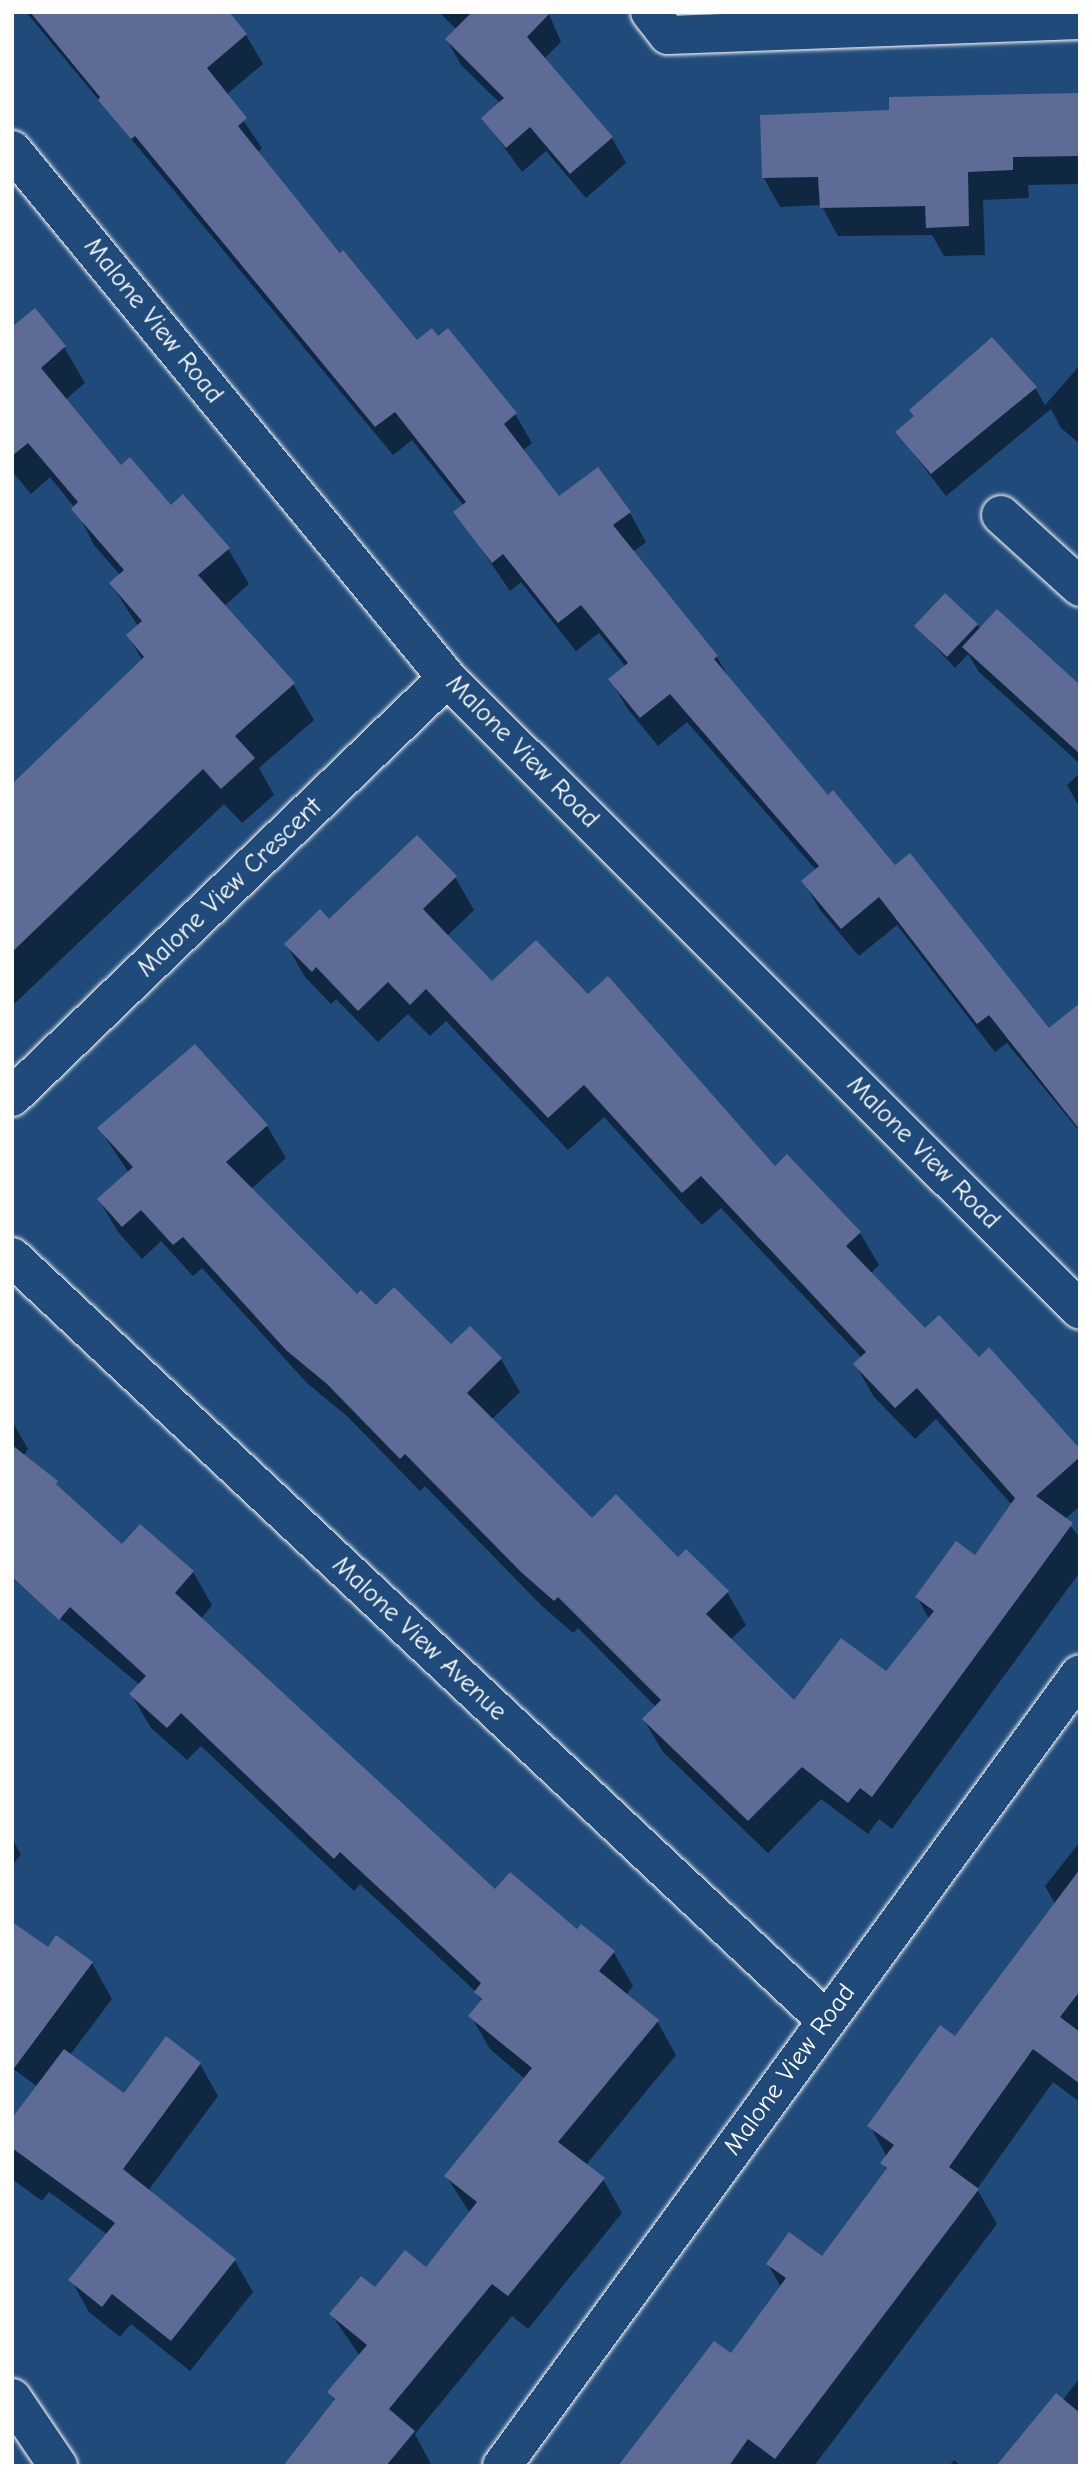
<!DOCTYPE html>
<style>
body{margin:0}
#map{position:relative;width:1092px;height:2478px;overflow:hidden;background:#1f4a7a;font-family:"Comic Neue",sans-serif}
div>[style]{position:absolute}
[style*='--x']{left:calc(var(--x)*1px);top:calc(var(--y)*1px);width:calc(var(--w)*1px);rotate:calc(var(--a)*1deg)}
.shadow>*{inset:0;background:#0007}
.building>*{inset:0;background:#5e6b96}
.roads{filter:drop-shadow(0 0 2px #fff) drop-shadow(0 0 2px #fff)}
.minor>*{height:38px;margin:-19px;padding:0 19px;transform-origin:19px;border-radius:19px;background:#1f4a7a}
span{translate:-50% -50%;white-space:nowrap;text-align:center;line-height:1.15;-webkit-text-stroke:5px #1f4a7a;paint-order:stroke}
.street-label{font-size:26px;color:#fff}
.frame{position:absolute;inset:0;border:14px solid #fff;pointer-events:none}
</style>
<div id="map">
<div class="shadow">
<i style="clip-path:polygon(26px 12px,190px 12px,246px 35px,263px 64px,226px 95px,262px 148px,257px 153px,416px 343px,438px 339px,448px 330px,515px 414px,532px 443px,522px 451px,559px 498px,630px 513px,646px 542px,633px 552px,717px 657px,732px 683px,827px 797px,1049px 1030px,1080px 1037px,1080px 1132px,1007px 1043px,995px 1052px,897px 925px,859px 956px,820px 910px,803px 881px,816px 870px,687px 722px,658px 746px,627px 708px,611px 680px,626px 667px,599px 633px,576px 651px,521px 582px,510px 591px,456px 512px,464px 506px,412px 440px,393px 455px)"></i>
<i style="clip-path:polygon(439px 12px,548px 12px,561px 42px,544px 59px,612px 138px,626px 163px,586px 198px,546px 151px,522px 172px,483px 118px,500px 103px,461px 65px,447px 40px,457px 30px)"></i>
<i style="clip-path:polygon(1080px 94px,1080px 184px,1028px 185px,1029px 198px,983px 200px,985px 255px,944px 256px,932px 235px,838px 236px,821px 205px,780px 207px,764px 178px,891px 112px)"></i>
<i style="clip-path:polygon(34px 311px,64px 347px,85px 383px,65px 400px,121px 467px,228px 549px,249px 584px,224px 606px,293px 684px,314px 720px,259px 768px,274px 795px,242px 823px,224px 804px,12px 1006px,12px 861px,143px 661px,128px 636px,138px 626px,111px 584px,121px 576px,94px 545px,75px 508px,50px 477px,31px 494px,12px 471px,12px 329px)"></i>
<i style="clip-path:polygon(1080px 365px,1080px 444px,1061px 428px,1051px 409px,946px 496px,897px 432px,1035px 388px,1045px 405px)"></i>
<i style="clip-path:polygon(976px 625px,1080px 690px,1080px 764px,979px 672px,968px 654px,955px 668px,916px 626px)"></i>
<i style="clip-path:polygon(1080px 773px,1080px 808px,1067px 785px)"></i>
<i style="clip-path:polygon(455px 877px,474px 910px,447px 936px,492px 983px,588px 997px,775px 1168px,860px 1233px,879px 1265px,870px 1274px,925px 1331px,979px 1360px,1080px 1452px,1080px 1506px,1065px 1519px,1080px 1538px,1080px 1572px,892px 1829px,879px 1819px,868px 1834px,821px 1799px,768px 1853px,663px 1752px,644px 1720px,656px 1707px,578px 1628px,573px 1633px,541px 1605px,425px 1486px,420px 1491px,348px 1417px,307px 1383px,202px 1268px,193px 1276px,161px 1241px,142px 1259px,118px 1232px,99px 1200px,129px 1173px,99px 1128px,267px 1126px,286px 1158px,251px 1189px,357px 1296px,451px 1347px,470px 1328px,501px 1359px,520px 1392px,491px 1420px,592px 1520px,678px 1559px,727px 1592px,746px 1625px,730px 1640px,794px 1703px,887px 1673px,929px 1619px,917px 1597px,975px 1557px,1012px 1505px,936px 1419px,915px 1439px,874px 1397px,855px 1364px,862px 1358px,721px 1208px,702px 1225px,604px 1117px,568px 1150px,446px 1021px,430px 1036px,408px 1014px,378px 1042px,336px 999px,331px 1004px,305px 977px,286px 944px,329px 921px)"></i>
<i style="clip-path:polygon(12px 1421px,28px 1449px,23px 1456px,122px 1547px,193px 1572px,212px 1605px,201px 1619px,495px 1891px,578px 1932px,582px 1927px,614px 1953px,633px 1986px,626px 1995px,657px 2021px,676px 2055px,585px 2166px,603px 2179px,622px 2213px,528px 2329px,512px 2316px,415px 2434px,432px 2466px,285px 2466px,335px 2402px,330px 2393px,360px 2356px,331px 2314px,375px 2289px,427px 2270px,470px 2213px,446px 2176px,525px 2079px,490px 2049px,471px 2016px,482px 2002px,475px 1991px,360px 1884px,354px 1891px,201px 1746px,187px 1760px,151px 1728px,131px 1694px,140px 1685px,12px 1578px)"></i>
<i style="clip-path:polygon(12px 1839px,21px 1854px,12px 1866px)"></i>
<i style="clip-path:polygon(1080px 1842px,1080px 2102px,1053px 2082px,977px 2189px,997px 2224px,814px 2466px,631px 2466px,731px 2356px,781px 2287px,768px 2264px,822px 2258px,887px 2171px,883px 2163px,887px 2157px,870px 2126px,955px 2039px,1055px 1904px,1045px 1886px)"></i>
<i style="clip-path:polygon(48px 1949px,92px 1963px,112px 1999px,70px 2055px,124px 2095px,200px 2064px,218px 2096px,148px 2191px,235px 2261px,253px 2292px,190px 2371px,131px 2324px,120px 2337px,89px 2312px,71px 2280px,108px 2235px,49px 2192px,42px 2201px,12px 2179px,12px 2121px,38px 2087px,12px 2068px)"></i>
<i style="clip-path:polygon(1080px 2378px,1080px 2466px,1062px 2401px)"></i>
<i style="clip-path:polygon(954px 2460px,961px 2466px,949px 2466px)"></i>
</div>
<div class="building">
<i style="clip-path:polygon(30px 12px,229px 12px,247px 34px,207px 68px,247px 118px,238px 126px,340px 253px,343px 250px,417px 340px,432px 328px,438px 336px,448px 328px,517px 413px,504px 424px,559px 496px,598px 467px,631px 512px,613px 525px,718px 656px,714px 659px,828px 795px,833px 790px,895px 865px,910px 853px,1049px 1028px,1080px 1003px,1080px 1130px,989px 1015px,977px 1024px,879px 897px,841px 929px,801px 881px,819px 866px,670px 694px,640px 718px,608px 679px,628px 663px,581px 605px,558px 623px,503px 554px,492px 563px,453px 512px,466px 502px,395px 412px,375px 427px,135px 136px,131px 139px,98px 100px,100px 97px)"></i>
<i style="clip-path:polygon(472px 12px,551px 12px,527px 37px,613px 137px,570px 174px,530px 127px,506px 148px,481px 118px,504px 98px,445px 39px)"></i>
<i style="clip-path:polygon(1080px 93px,1080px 156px,1013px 157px,1013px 170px,968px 172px,969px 226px,926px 228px,925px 206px,820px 208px,818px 177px,762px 178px,760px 115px,889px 110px,889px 97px)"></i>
<i style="clip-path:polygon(35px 308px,66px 346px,41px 368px,121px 465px,130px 457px,171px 505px,183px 494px,230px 548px,198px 575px,295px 683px,235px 736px,255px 758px,221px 789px,203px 769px,12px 952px,12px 784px,144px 657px,126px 635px,142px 621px,109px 583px,124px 570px,71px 509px,78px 502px,28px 443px,12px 456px,12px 327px)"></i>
<i style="clip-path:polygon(992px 337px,1037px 387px,931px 474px,895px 432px,914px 416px,909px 410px)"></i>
<i style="clip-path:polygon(945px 593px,978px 624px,947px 657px,914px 626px)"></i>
<i style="clip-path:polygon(997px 609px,1080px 685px,1080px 754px,962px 647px)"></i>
<i style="clip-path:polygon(417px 835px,457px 876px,423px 909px,492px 981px,536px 940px,588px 994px,608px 976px,775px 1166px,787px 1154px,861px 1232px,846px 1246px,925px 1328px,939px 1315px,979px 1357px,989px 1347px,1080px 1449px,1080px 1457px,1036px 1496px,1073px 1523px,872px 1797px,860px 1788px,848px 1803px,802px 1767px,748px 1821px,642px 1719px,661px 1700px,558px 1597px,554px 1601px,521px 1572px,405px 1454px,400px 1459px,327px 1384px,286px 1350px,183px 1237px,173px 1245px,141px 1210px,122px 1227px,97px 1199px,133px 1167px,97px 1128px,195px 1044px,268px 1125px,226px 1162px,357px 1294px,361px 1290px,376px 1305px,394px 1287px,451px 1344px,470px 1326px,502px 1358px,467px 1393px,592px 1518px,616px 1494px,678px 1557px,686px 1549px,729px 1591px,706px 1614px,794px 1700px,841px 1638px,886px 1671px,934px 1611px,915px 1597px,956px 1541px,975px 1555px,1015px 1498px,917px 1388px,895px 1408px,853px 1364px,866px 1352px,701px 1176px,682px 1193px,584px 1085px,548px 1118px,426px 989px,410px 1005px,388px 982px,358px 1011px,316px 967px,312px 972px,284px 944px,320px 909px,329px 919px)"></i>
<i style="clip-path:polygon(12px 1445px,58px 1481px,56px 1484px,122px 1544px,140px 1524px,194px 1571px,175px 1593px,495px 1889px,510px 1872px,577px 1929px,581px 1924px,615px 1951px,599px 1971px,659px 2020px,558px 2142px,605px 2178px,508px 2296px,492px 2284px,389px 2409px,415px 2431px,386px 2466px,283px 2466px,335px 2399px,327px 2392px,367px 2345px,329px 2314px,361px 2276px,375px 2287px,405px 2250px,426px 2267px,477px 2202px,444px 2176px,532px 2068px,468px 2016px,482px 1999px,474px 1992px,481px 1983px,340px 1852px,334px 1859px,181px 1713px,167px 1728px,129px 1694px,146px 1676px,70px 1607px,59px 1620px,12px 1577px)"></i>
<i style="clip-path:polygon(1080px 1869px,1080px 1991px,1060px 2017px,1080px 2032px,1080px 2084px,1033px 2049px,949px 2167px,979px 2189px,775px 2459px,748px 2439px,729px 2466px,618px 2466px,714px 2341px,731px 2353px,786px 2278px,766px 2264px,789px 2232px,822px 2256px,887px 2168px,880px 2163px,894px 2145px,867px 2126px,940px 2025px,955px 2036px)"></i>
<i style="clip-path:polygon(12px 1922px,48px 1947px,56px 1935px,93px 1962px,12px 2071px)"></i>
<i style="clip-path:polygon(166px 2036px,201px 2063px,123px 2169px,236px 2259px,171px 2341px,112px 2294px,102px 2307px,68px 2280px,115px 2223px,12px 2148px,12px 2118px,64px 2049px,124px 2093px)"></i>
<i style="clip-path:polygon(1056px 2393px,1080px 2413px,1080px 2466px,996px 2466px)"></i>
</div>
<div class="roads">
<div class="minor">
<i style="--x:650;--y:12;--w:29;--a:52"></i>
<i style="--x:668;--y:35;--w:412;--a:-2.1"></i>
<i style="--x:12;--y:150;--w:684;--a:50.52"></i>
<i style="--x:447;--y:678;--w:894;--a:44.95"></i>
<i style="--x:1001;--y:515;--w:107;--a:42.3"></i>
<i style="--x:12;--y:1097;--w:604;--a:-43.93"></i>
<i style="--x:12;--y:1257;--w:1116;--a:43.15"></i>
<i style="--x:12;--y:2398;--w:82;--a:55.9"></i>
<i style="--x:502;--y:2466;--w:980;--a:-53.88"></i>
</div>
</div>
<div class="street-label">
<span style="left:153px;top:321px;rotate:51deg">Malone View Road</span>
<span style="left:522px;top:752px;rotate:45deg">Malone View Road</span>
<span style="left:230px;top:888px;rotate:-44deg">Malone View Crescent</span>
<span style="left:923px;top:1153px;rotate:45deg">Malone View Road</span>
<span style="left:419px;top:1639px;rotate:43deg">Malone View Avenue</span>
<span style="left:790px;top:2070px;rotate:-54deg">Malone View Road</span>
</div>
<div class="frame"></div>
</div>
